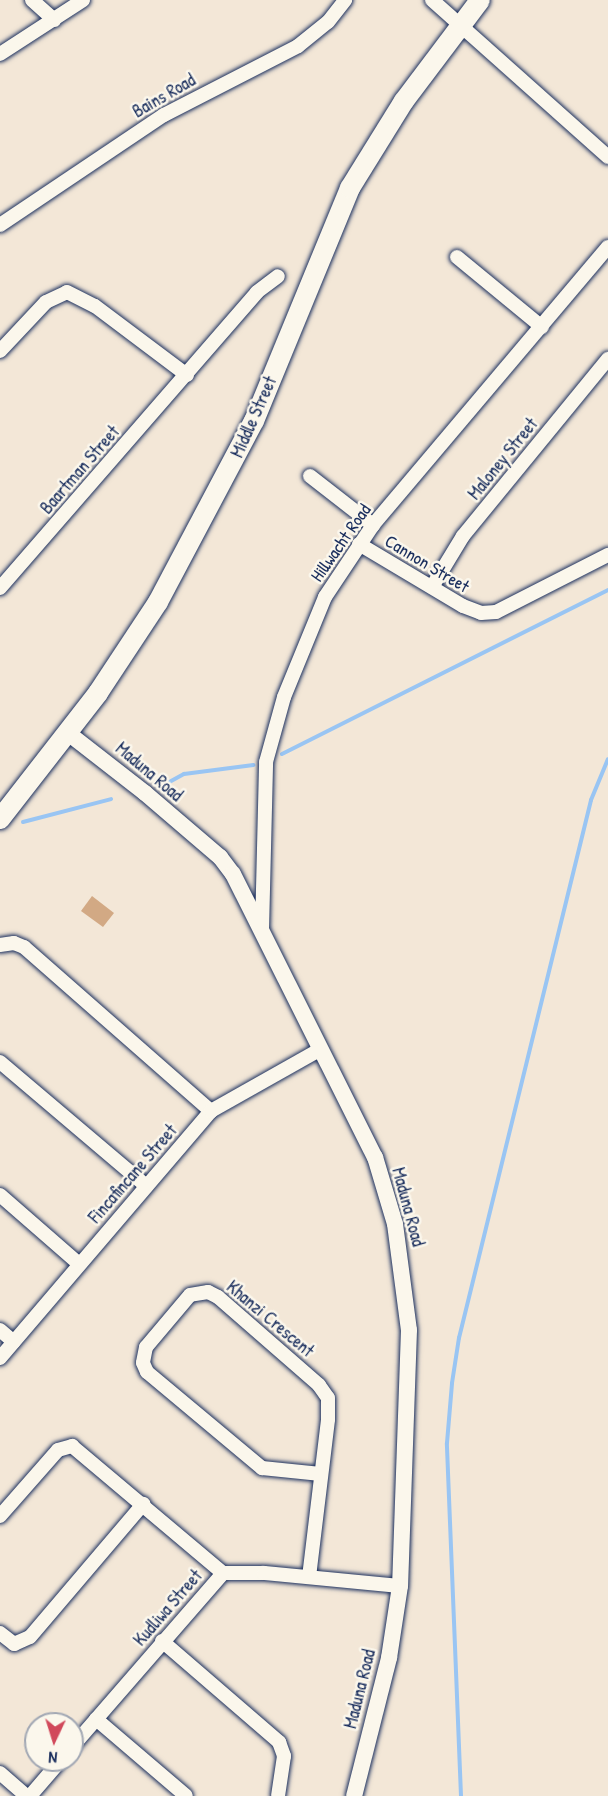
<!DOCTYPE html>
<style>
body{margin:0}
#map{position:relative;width:608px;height:1796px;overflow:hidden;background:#f3e7d7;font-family:"Patrick Hand",sans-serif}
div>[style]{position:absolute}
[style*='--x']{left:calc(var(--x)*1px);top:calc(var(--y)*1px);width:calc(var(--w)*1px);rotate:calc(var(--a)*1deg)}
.stream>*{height:4px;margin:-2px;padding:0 2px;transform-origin:2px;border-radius:2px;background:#99c5f3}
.building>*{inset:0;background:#d2a984}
.roads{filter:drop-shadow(0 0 2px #1b2f5e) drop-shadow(0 0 2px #1b2f5e)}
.minor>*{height:14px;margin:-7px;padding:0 7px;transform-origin:7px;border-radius:7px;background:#fbf7ec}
.tertiary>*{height:16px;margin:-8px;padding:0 8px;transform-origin:8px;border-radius:8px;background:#fbf7ec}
.secondary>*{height:20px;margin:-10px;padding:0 10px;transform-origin:10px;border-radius:10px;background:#fbf7ec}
span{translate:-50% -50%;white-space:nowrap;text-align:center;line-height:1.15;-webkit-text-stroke:5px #fbf7ec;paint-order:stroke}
.street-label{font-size:18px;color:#1b2f5e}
.north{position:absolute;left:24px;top:1712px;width:60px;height:60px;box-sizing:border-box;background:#fbf7ec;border:2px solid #a1a7b3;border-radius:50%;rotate:184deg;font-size:16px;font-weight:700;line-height:24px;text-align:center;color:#1b2f5e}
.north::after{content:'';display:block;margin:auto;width:21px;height:27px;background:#d1495b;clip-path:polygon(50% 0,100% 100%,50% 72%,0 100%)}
</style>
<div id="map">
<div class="stream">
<i style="--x:282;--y:754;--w:365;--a:-26.7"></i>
<i style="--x:162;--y:786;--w:25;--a:-29"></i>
<i style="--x:184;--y:774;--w:70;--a:-7.4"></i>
<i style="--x:23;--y:822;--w:91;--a:-14.6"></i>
<i style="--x:461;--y:1796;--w:353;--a:-92.3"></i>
<i style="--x:447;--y:1443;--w:60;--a:-85.2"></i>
<i style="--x:452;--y:1383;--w:46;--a:-81.2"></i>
<i style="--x:459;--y:1338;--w:554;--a:-76.21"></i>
<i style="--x:591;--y:800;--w:44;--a:-67.5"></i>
</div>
<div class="building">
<i style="clip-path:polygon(92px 896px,114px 913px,103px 927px,81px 911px)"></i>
</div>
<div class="roads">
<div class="minor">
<i style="--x:32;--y:0;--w:30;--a:42"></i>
<i style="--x:432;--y:0;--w:236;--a:41.7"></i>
<i style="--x:0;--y:54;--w:99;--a:-33"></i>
<i style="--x:0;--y:225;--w:197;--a:-33.9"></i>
<i style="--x:164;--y:115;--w:151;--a:-27.2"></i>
<i style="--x:298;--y:46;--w:38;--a:-39"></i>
<i style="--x:328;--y:22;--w:28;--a:-52"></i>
<i style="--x:457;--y:257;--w:110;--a:39.5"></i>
<i style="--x:0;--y:351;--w:67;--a:-46.8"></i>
<i style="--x:46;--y:302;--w:23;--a:-25"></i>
<i style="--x:67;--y:292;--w:31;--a:27"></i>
<i style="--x:95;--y:306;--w:115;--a:36.9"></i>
<i style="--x:310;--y:476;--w:80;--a:37.9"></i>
<i style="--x:359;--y:544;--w:121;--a:30.8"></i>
<i style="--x:463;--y:606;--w:19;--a:21"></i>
<i style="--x:481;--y:613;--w:15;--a:-4"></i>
<i style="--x:496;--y:612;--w:126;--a:-27"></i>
<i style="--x:432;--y:587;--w:60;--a:-58.7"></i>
<i style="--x:463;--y:536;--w:229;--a:-50.7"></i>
<i style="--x:0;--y:588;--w:392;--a:-49"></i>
<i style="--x:257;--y:292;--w:26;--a:-37"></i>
<i style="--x:262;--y:930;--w:168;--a:-88.6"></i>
<i style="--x:266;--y:762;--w:67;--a:-74.5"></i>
<i style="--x:284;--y:697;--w:108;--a:-67.7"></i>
<i style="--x:325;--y:597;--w:87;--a:-56.3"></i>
<i style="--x:373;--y:525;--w:364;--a:-49.8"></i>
<i style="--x:0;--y:945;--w:14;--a:-8"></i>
<i style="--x:14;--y:943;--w:11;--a:22"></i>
<i style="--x:24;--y:947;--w:249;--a:41.3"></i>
<i style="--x:0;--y:1062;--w:192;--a:40.3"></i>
<i style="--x:0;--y:1195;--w:105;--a:41.1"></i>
<i style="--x:0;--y:1330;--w:18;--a:41"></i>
<i style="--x:0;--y:1358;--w:325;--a:-49.5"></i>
<i style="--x:211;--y:1111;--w:126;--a:-29.4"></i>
<i style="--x:0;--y:1516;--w:88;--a:-48.7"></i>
<i style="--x:58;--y:1450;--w:15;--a:-16"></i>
<i style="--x:72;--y:1446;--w:197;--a:40.1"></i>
<i style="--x:309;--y:1577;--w:159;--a:-83.1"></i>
<i style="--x:328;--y:1419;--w:21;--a:-90"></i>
<i style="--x:328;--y:1398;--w:16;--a:-125"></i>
<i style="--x:319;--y:1385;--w:134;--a:-138.9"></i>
<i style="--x:218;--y:1297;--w:11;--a:-153"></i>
<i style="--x:208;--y:1292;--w:18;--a:171"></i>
<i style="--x:190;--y:1295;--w:68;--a:130.2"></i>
<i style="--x:146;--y:1347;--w:16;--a:101"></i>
<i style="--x:143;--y:1363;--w:10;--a:66"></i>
<i style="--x:147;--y:1372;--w:150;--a:39.9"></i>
<i style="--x:262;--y:1468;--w:59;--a:5.8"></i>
<i style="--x:0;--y:1633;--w:18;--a:38"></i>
<i style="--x:14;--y:1644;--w:17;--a:-24"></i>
<i style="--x:30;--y:1637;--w:175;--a:-49.6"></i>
<i style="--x:162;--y:1641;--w:155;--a:40.8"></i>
<i style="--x:279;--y:1742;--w:15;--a:70"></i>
<i style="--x:284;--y:1756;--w:40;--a:98.5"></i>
<i style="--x:96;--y:1719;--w:118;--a:40.5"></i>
<i style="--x:72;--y:1747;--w:230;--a:-49"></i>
<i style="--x:223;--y:1573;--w:41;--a:0"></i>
<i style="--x:264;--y:1573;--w:137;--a:5.5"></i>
<i style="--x:0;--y:1773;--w:35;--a:41"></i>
<i style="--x:30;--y:1796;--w:48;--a:-49.3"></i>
</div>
<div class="tertiary">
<i style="--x:68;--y:733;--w:98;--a:37.9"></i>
<i style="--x:145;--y:793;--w:99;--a:40.5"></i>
<i style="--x:220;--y:857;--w:21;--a:53"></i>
<i style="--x:233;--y:874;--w:317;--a:63.4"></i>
<i style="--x:375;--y:1157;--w:70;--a:73.4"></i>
<i style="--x:395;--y:1224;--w:107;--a:82.5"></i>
<i style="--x:409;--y:1330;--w:256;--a:92"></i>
<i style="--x:400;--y:1586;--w:73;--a:98.7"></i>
<i style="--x:389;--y:1658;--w:142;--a:104.2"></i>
</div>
<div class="secondary">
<i style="--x:0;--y:819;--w:160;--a:-52.1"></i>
<i style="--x:98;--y:693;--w:109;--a:-56.6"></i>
<i style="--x:158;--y:602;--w:205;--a:-62.1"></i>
<i style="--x:254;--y:421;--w:252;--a:-67.6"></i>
<i style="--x:350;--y:188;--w:102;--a:-58.2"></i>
<i style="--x:404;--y:101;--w:126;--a:-53"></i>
</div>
</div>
<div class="street-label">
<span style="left:164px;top:96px;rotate:-30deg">Bains Road</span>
<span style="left:254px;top:417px;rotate:-66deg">Middle Street</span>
<span style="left:503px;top:459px;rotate:-51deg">Maloney Street</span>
<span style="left:80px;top:470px;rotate:-49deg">Baartman Street</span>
<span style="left:341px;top:543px;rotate:-55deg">Hillwacht Road</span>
<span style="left:427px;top:564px;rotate:31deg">Cannon Street</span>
<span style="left:149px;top:772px;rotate:40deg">Maduna Road</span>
<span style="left:133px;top:1174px;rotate:-49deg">Fincafincane Street</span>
<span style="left:408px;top:1207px;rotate:75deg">Maduna Road</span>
<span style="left:270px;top:1319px;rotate:40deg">Khanzi Crescent</span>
<span style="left:168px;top:1608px;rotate:-49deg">Kudliwa Street</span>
<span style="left:360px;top:1689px;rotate:-76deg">Maduna Road</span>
</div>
<div class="north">N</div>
</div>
